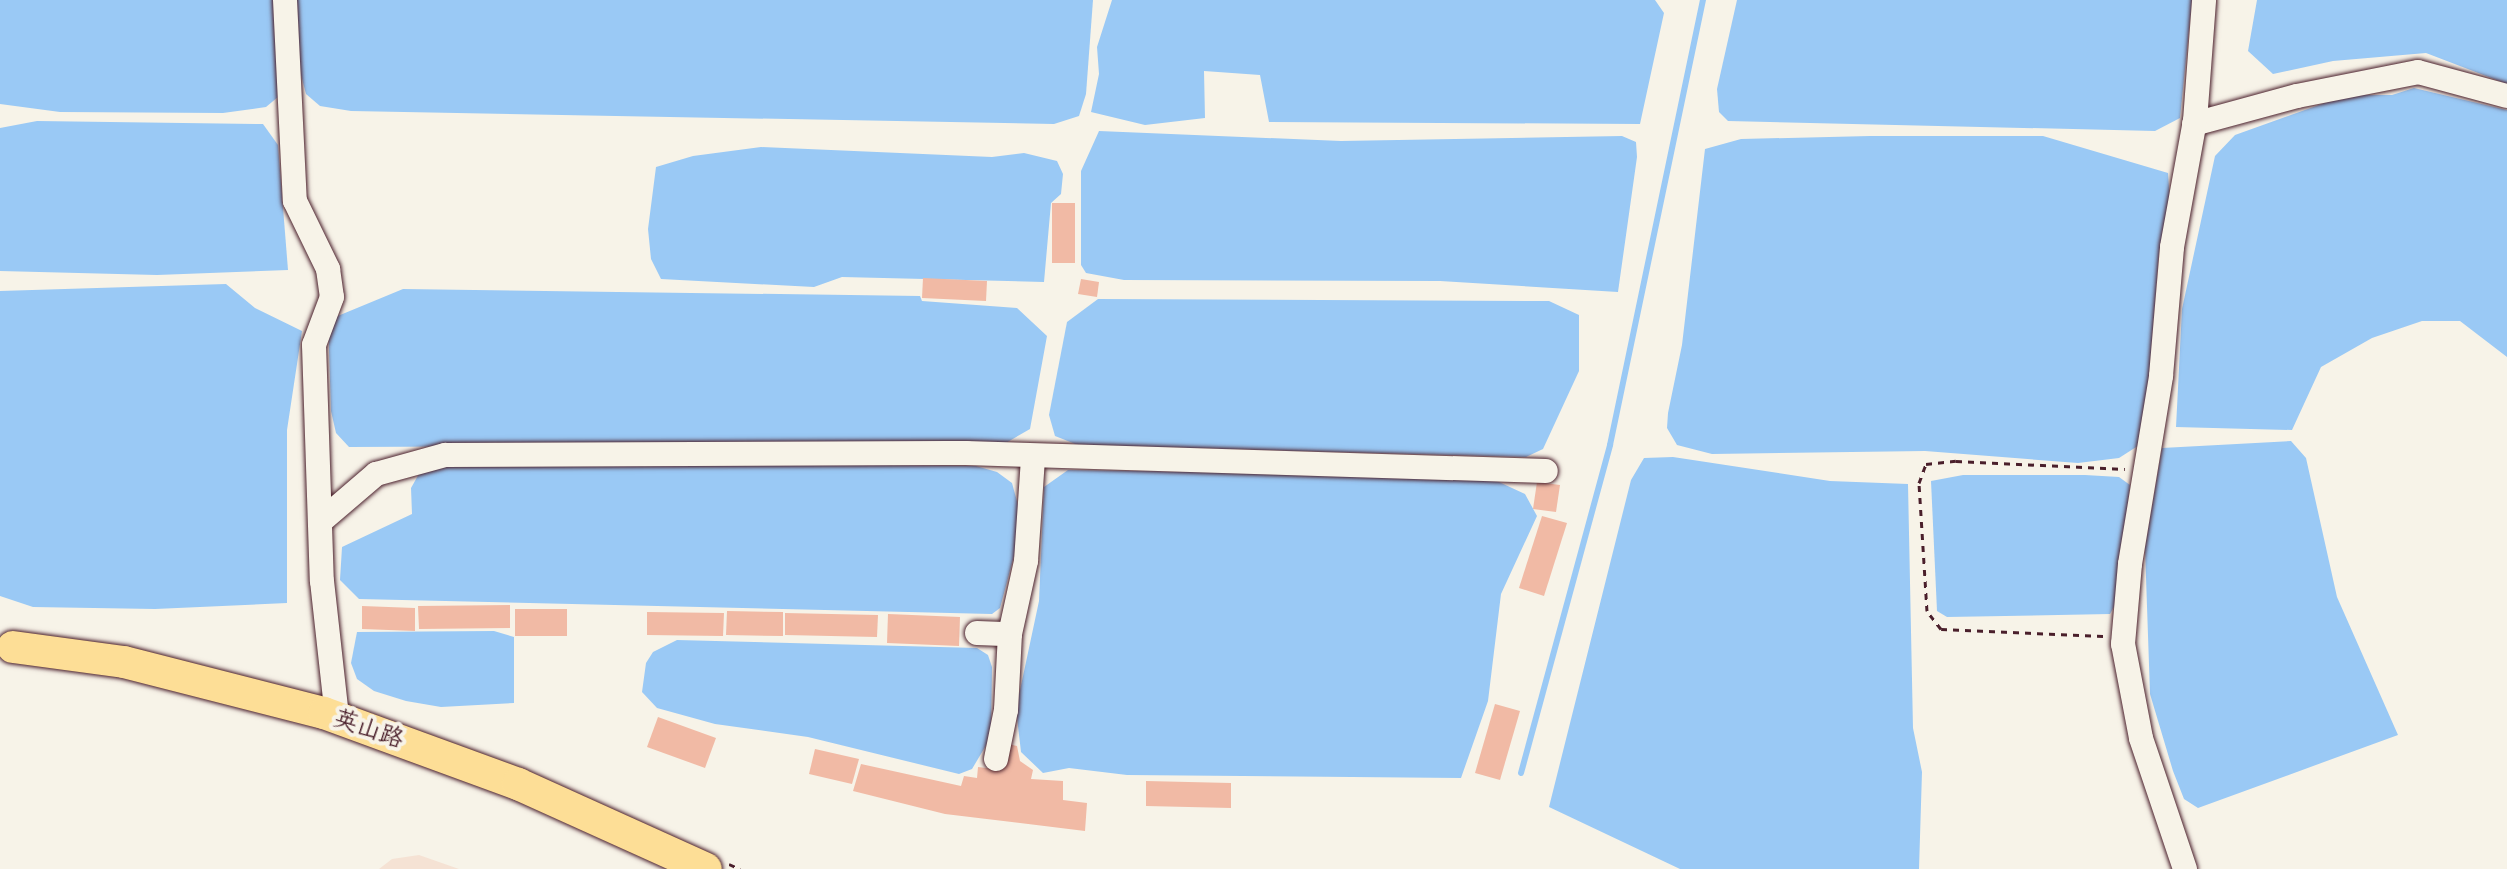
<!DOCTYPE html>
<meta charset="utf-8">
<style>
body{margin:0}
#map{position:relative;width:2507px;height:869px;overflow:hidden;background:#f7f3e8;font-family:Itim,"LXGW WenKai TC",sans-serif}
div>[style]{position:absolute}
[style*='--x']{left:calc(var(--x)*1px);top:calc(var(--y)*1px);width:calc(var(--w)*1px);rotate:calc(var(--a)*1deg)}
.built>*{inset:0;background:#f5e2d4}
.water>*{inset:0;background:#9ac9f5}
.stream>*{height:6px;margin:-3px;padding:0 3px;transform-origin:3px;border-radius:3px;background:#9ac9f5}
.building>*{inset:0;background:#f1baa5}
.path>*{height:3px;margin-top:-1.5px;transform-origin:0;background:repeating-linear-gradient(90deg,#4a1f2b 0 6px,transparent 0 12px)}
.roads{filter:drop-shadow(0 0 2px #4a1f2b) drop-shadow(0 0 2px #4a1f2b)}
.minor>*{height:24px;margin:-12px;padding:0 12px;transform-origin:12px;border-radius:12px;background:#f7f3e8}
.major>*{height:32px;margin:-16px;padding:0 16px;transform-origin:16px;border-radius:16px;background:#fdde96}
span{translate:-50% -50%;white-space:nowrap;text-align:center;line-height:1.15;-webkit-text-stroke:8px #f7f3e8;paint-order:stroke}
.street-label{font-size:24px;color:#4a1f2b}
</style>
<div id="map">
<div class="built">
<i style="clip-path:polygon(419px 855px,459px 869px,379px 869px,392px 859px)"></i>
</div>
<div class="water">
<i style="clip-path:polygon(0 0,278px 0,278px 97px,266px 107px,223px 113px,60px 112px,0 104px)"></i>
<i style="clip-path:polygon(294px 0,1093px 0,1086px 94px,1079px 116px,1054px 124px,351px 111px,320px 106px,306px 94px,296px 56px)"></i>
<i style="clip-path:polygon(1112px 0,1655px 0,1664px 13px,1640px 124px,1269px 122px,1260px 75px,1204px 71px,1205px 118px,1145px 125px,1091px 112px,1099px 74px,1097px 47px)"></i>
<i style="clip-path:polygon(1737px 0,2192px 0,2180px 118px,2155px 131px,1728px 121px,1719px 112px,1717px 89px)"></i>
<i style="clip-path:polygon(2257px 0,2507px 0,2507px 84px,2426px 53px,2333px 61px,2273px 74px,2248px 51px)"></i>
<i style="clip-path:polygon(2414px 88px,2507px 110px,2507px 357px,2460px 321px,2422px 321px,2372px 338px,2321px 367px,2292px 430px,2176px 427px,2182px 309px,2215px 156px,2235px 135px,2347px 95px,2392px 95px)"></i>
<i style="clip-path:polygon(37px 121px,263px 124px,278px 145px,288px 270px,157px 275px,0 271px,0 128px)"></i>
<i style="clip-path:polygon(1099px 131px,1341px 141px,1622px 136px,1636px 142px,1637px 157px,1618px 292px,1440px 281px,1124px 280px,1086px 273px,1081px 265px,1081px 171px)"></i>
<i style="clip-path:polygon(1870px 136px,2043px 136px,2168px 173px,2170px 201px,2159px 253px,2144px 442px,2119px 458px,2078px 463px,1925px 451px,1712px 454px,1677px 445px,1667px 428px,1668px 413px,1682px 345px,1705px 149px,1741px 139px)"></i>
<i style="clip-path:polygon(761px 147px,992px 157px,1024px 153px,1057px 161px,1063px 174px,1061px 194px,1051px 203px,1044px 282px,842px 277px,814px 287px,661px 279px,651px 259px,648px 229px,656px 167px,693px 156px)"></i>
<i style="clip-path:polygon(226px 284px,255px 308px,302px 331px,287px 430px,287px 603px,155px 609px,33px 607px,0 596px,0 291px)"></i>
<i style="clip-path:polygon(403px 289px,920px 296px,922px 301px,1017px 308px,1047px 336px,1030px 429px,1004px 444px,349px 447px,336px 433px,331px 411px,328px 320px)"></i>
<i style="clip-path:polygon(1098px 299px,1549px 301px,1579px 315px,1579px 371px,1543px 449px,1526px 457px,1078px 445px,1055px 436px,1049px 415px,1067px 322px)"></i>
<i style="clip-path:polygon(2291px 441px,2306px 458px,2337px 597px,2398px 735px,2198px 808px,2184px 799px,2173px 771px,2150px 694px,2145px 548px,2162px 448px)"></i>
<i style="clip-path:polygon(1673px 457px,1830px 481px,1908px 484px,1913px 728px,1922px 772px,1919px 869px,1680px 869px,1549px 807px,1631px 480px,1644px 458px)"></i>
<i style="clip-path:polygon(803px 464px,976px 466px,997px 472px,1012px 483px,1018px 505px,1018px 541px,1000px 608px,992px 614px,359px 599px,340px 580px,342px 547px,412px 514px,411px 488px,420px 472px,441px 467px)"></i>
<i style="clip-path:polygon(1068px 470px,1486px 476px,1525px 494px,1537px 516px,1501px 594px,1488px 701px,1461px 778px,1127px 775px,1069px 768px,1043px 773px,1021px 752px,1016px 709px,1039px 601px,1044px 487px)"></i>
<i style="clip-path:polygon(1963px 475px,2085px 475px,2119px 477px,2130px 485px,2117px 601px,2110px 614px,1947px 617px,1937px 611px,1931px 481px)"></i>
<i style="clip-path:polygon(494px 631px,514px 637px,514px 703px,441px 707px,406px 701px,374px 691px,357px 679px,351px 663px,357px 632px)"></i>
<i style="clip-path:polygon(677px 640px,977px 648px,988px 655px,992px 667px,991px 737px,972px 769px,959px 774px,808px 737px,715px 724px,657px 708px,642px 692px,646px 663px,653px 652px)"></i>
</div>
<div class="stream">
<i style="--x:1521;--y:773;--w:340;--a:-74.8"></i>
<i style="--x:1610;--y:445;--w:455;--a:-78.2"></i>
</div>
<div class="building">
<i style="clip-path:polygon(1052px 203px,1075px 203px,1075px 263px,1052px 263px)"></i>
<i style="clip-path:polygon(923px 278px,987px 281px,986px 301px,922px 298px)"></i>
<i style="clip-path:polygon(1081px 279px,1099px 282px,1097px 297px,1078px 294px)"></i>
<i style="clip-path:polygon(1537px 482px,1560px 485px,1556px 512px,1533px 509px)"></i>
<i style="clip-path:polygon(1542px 516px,1567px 523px,1544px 596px,1519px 588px)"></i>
<i style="clip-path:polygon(510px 605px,510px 628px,419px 629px,418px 606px)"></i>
<i style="clip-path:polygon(362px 606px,415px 608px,415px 631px,362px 629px)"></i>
<i style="clip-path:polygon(515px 609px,567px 609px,567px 636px,515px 636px)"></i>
<i style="clip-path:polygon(727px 611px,783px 612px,783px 636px,726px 635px)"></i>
<i style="clip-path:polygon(647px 612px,724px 613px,723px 636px,647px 635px)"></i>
<i style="clip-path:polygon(785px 613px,878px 615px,877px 637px,785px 635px)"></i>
<i style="clip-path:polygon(888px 614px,960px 617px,959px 646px,887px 643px)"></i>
<i style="clip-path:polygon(1495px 704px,1520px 711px,1500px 780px,1475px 773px)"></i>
<i style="clip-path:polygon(658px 717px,716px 738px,705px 768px,647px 747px)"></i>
<i style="clip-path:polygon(1004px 743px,1017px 746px,1020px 761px,1033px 770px,1031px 779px,1063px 781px,1063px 800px,1087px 803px,1085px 831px,945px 814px,853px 791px,861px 764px,961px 786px,964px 776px,977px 778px,978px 767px,1002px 770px)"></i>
<i style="clip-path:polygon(815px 749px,859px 759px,852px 784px,809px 774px)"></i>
<i style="clip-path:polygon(1146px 781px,1231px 783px,1231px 808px,1146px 806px)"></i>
</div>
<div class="path">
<i style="--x:2103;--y:636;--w:162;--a:-177.5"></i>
<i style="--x:1941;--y:629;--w:23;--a:-128"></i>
<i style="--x:1927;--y:611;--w:128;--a:-93.6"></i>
<i style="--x:1919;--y:483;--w:20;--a:-70"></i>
<i style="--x:1926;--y:464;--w:30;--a:-6"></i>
<i style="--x:1956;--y:461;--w:169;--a:2.7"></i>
<i style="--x:729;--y:864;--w:12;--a:24"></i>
</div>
<div class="roads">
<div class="minor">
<i style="--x:285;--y:0;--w:201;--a:87.2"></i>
<i style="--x:295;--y:201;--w:76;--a:64.1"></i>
<i style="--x:328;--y:269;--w:28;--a:82"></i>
<i style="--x:332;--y:297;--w:51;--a:110.6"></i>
<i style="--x:314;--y:345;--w:236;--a:88.1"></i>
<i style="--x:322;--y:581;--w:137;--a:83.7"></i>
<i style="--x:2194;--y:124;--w:107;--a:-15.2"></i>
<i style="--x:2297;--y:96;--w:123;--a:-11.2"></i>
<i style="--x:2418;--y:72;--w:92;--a:15.1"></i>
<i style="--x:320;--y:522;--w:74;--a:-40.6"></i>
<i style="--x:376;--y:474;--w:72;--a:-15.4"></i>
<i style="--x:445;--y:455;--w:521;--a:-0.22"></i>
<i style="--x:966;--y:453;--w:580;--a:1.78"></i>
<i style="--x:977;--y:633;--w:33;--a:2"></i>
<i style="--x:996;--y:759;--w:50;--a:-78.5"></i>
<i style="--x:1006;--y:710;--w:76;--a:-87"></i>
<i style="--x:1010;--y:634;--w:75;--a:-77.6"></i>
<i style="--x:1026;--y:561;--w:102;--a:-86.1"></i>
<i style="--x:2185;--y:869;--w:138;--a:-108.6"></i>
<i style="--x:2141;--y:738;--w:96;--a:-100.8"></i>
<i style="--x:2123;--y:644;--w:80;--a:-85"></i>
<i style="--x:2130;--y:564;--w:191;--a:-80.6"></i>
<i style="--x:2161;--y:376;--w:129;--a:-85.1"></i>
<i style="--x:2172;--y:247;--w:128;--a:-79.7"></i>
<i style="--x:2195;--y:121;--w:121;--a:-85.7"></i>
</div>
<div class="major">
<i style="--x:13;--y:647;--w:112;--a:7.7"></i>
<i style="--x:124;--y:662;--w:206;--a:14.3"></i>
<i style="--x:324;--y:713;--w:207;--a:20.1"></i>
<i style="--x:518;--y:784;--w:206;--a:24.3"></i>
</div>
</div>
<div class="street-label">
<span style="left:369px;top:728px;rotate:19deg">英山路</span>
</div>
</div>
